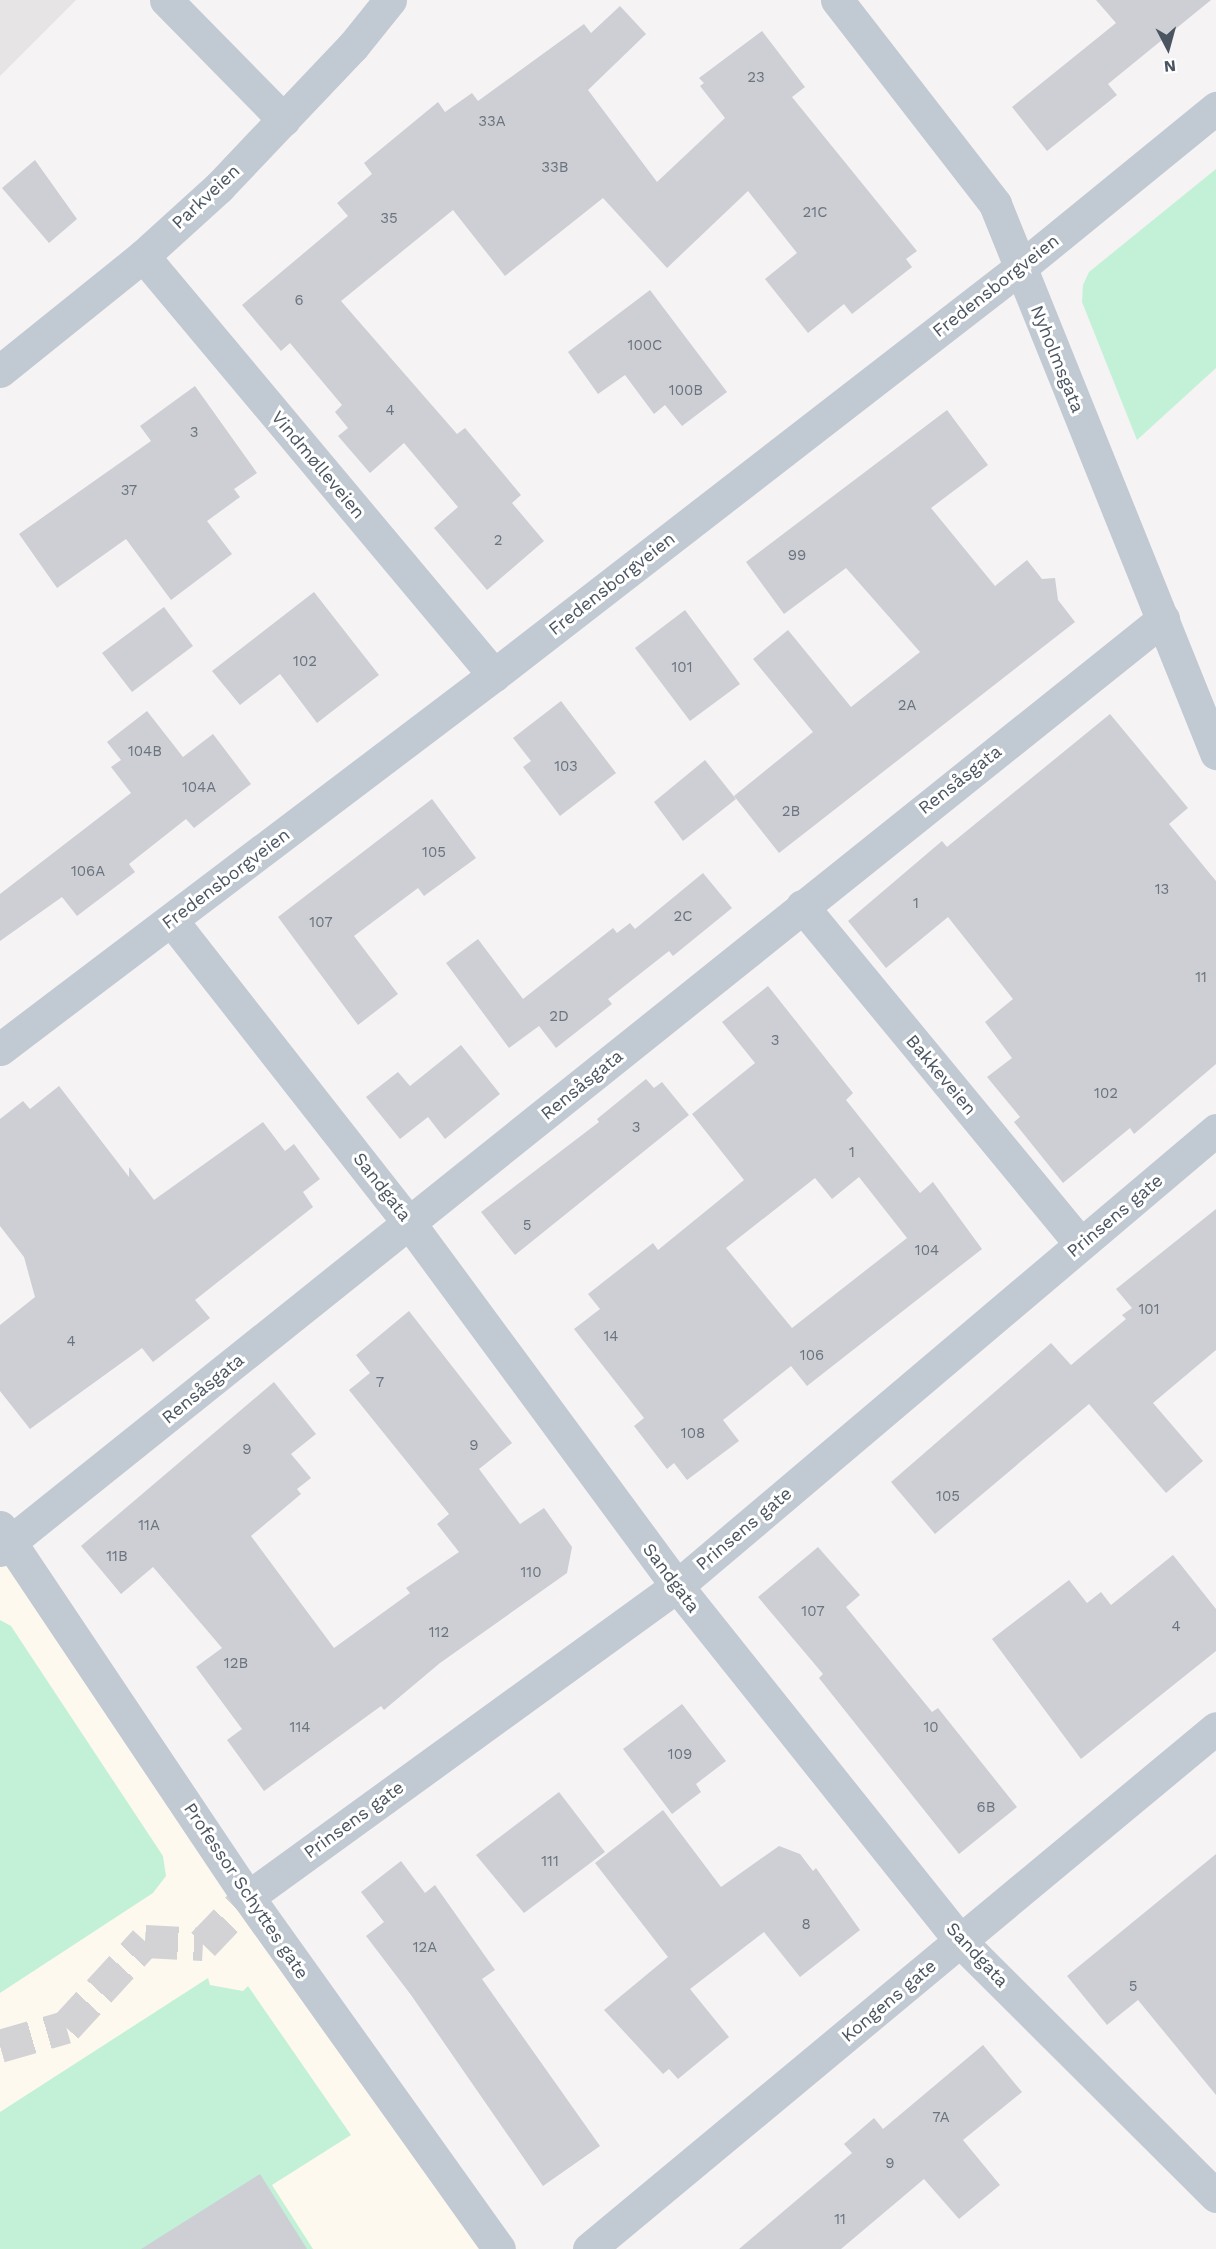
<!DOCTYPE html>
<meta charset="utf-8">
<style>
body{margin:0}
#map{position:relative;width:1216px;height:2249px;overflow:hidden;background:#f5f3f3;font-family:"Work Sans",sans-serif}
div>[style]{position:absolute}
[style*='--x']{left:calc(var(--x)*1px);top:calc(var(--y)*1px);width:calc(var(--w)*1px);rotate:calc(var(--a)*1deg)}
.commercial>*{inset:0;background:#fdf9ef}
.education>*{inset:0;background:#e6e4e5}
.green>*{inset:0;background:#c3f1d7}
.building>*{inset:0;background:#cdcfd5}
.minor-tunnel>*{height:33px;margin-top:-16.5px;transform-origin:0;background:repeating-linear-gradient(90deg,#d3d3d6 0 33px,transparent 0 49px)}
.minor>*{height:33px;margin:-16.5px;padding:0 16.5px;transform-origin:16.5px;border-radius:16.5px;background:#c1c9d2}
span{translate:-50% -50%;white-space:nowrap;text-align:center;line-height:1.15;-webkit-text-stroke:6px #fff;paint-order:stroke}
.number-label{font-size:15px;color:#6b747e}
.number-label span{-webkit-text-stroke-width:0}
.street-label{font-size:18px;color:#4a5561}
.north{position:absolute;left:1138px;top:18px;width:60px;height:60px;-webkit-text-stroke:4px #fff;paint-order:stroke;rotate:174deg;font-size:16px;font-weight:700;line-height:24px;text-align:center;color:#4a5561}
.north::after{content:'';display:block;margin:auto;width:21px;height:27px;background:#4a5561;clip-path:polygon(50% 0,100% 100%,50% 72%,0 100%)}
</style>
<div id="map">
<div class="commercial">
<i style="clip-path:polygon(0 1550px,499px 2249px,0 2249px)"></i>
</div>
<div class="education">
<i style="clip-path:polygon(0 0,76px 0,0 76px)"></i>
</div>
<div class="green">
<i style="clip-path:polygon(1216px 169px,1216px 368px,1137px 440px,1082px 302px,1083px 285px,1089px 272px)"></i>
<i style="clip-path:polygon(0 1620px,11px 1626px,163px 1856px,166px 1876px,153px 1893px,0 1993px)"></i>
<i style="clip-path:polygon(208px 1978px,210px 1985px,243px 1991px,248px 1986px,351px 2135px,272px 2185px,313px 2249px,0 2249px,0 2112px)"></i>
</div>
<div class="building">
<i style="clip-path:polygon(1096px 0,1211px 0,1108px 84px,1117px 95px,1047px 151px,1012px 107px,1116px 23px)"></i>
<i style="clip-path:polygon(620px 6px,646px 34px,588px 90px,657px 182px,725px 118px,700px 86px,704px 83px,699px 78px,762px 31px,805px 87px,792px 97px,917px 251px,906px 259px,912px 267px,852px 314px,844px 304px,808px 333px,765px 279px,797px 253px,748px 191px,667px 268px,603px 198px,505px 276px,453px 210px,341px 301px,457px 434px,465px 428px,521px 495px,512px 503px,544px 541px,487px 590px,434px 528px,458px 507px,404px 443px,370px 473px,338px 436px,348px 428px,335px 412px,342px 405px,290px 343px,281px 351px,242px 305px,348px 216px,337px 203px,372px 174px,364px 163px,438px 102px,445px 112px,472px 93px,478px 101px,584px 24px,591px 33px)"></i>
<i style="clip-path:polygon(35px 160px,77px 219px,49px 243px,2px 188px)"></i>
<i style="clip-path:polygon(650px 290px,727px 392px,682px 426px,665px 405px,654px 414px,625px 375px,598px 394px,568px 352px)"></i>
<i style="clip-path:polygon(195px 386px,257px 473px,234px 489px,240px 497px,207px 521px,232px 554px,171px 600px,126px 539px,57px 588px,19px 534px,151px 441px,140px 426px)"></i>
<i style="clip-path:polygon(947px 410px,988px 465px,931px 508px,995px 586px,1027px 560px,1042px 579px,1055px 578px,1058px 600px,1075px 622px,779px 853px,734px 796px,813px 732px,753px 659px,788px 630px,851px 707px,920px 652px,846px 568px,784px 614px,746px 562px)"></i>
<i style="clip-path:polygon(314px 592px,379px 675px,317px 723px,280px 674px,240px 705px,212px 671px)"></i>
<i style="clip-path:polygon(164px 607px,193px 646px,132px 692px,102px 653px)"></i>
<i style="clip-path:polygon(685px 610px,740px 684px,690px 721px,635px 648px)"></i>
<i style="clip-path:polygon(561px 701px,616px 773px,560px 816px,523px 767px,531px 761px,513px 738px)"></i>
<i style="clip-path:polygon(147px 711px,183px 757px,213px 734px,251px 784px,194px 828px,186px 819px,129px 864px,135px 872px,77px 916px,62px 897px,0 941px,0 894px,131px 793px,111px 767px,121px 760px,107px 742px)"></i>
<i style="clip-path:polygon(1110px 714px,1188px 808px,1169px 824px,1216px 881px,1216px 1064px,1134px 1134px,1130px 1128px,1063px 1183px,1014px 1122px,1020px 1117px,987px 1077px,1012px 1058px,985px 1022px,1013px 999px,948px 917px,886px 968px,848px 921px,942px 841px,947px 847px)"></i>
<i style="clip-path:polygon(705px 760px,736px 799px,683px 841px,654px 802px)"></i>
<i style="clip-path:polygon(432px 799px,476px 858px,424px 896px,418px 888px,354px 936px,398px 994px,358px 1025px,278px 917px)"></i>
<i style="clip-path:polygon(703px 873px,732px 908px,673px 956px,669px 951px,608px 999px,612px 1004px,556px 1048px,539px 1026px,509px 1048px,446px 963px,478px 939px,523px 999px,613px 928px,617px 933px,630px 923px,635px 929px)"></i>
<i style="clip-path:polygon(evenodd,768px 986px,853px 1093px,846px 1100px,920px 1193px,933px 1182px,982px 1249px,807px 1386px,791px 1366px,723px 1420px,739px 1441px,687px 1480px,674px 1463px,667px 1469px,634px 1426px,644px 1418px,574px 1329px,600px 1309px,588px 1294px,653px 1243px,658px 1250px,744px 1180px,692px 1114px,755px 1063px,722px 1022px,768px 986px,859px 1177px,907px 1238px,792px 1328px,726px 1248px,815px 1178px,832px 1199px,859px 1177px)"></i>
<i style="clip-path:polygon(461px 1045px,500px 1094px,445px 1139px,428px 1117px,400px 1139px,366px 1097px,398px 1072px,410px 1086px)"></i>
<i style="clip-path:polygon(646px 1079px,654px 1088px,662px 1082px,689px 1115px,515px 1255px,481px 1212px,599px 1122px,597px 1119px)"></i>
<i style="clip-path:polygon(59px 1086px,129px 1177px,129px 1167px,154px 1200px,263px 1122px,285px 1151px,294px 1144px,320px 1179px,303px 1192px,313px 1207px,195px 1300px,210px 1318px,153px 1362px,142px 1348px,30px 1429px,0 1391px,0 1325px,35px 1297px,24px 1257px,0 1226px,0 1119px,23px 1101px,30px 1109px)"></i>
<i style="clip-path:polygon(1216px 1209px,1216px 1350px,1153px 1403px,1203px 1461px,1166px 1493px,1089px 1404px,935px 1534px,891px 1482px,1051px 1343px,1071px 1365px,1126px 1319px,1122px 1315px,1132px 1308px,1116px 1289px)"></i>
<i style="clip-path:polygon(409px 1311px,512px 1443px,479px 1469px,520px 1524px,544px 1508px,572px 1547px,567px 1573px,440px 1663px,384px 1710px,381px 1706px,264px 1791px,227px 1740px,242px 1729px,196px 1667px,222px 1648px,153px 1567px,121px 1594px,81px 1546px,274px 1382px,316px 1434px,291px 1454px,311px 1478px,297px 1489px,301px 1494px,251px 1536px,334px 1648px,410px 1593px,406px 1588px,459px 1552px,437px 1524px,449px 1514px,349px 1390px,370px 1373px,356px 1355px)"></i>
<i style="clip-path:polygon(818px 1547px,860px 1595px,846px 1607px,932px 1712px,938px 1708px,1017px 1807px,959px 1854px,819px 1678px,823px 1674px,758px 1597px)"></i>
<i style="clip-path:polygon(1173px 1555px,1216px 1609px,1216px 1651px,1081px 1759px,992px 1639px,1069px 1580px,1087px 1603px,1101px 1592px,1111px 1605px)"></i>
<i style="clip-path:polygon(682px 1704px,726px 1761px,696px 1784px,701px 1792px,672px 1814px,623px 1749px)"></i>
<i style="clip-path:polygon(559px 1792px,605px 1852px,524px 1913px,476px 1855px)"></i>
<i style="clip-path:polygon(663px 1810px,721px 1887px,779px 1846px,800px 1854px,813px 1871px,816px 1868px,860px 1930px,800px 1977px,764px 1932px,690px 1989px,729px 2037px,678px 2079px,669px 2069px,663px 2074px,604px 2010px,668px 1957px,595px 1863px)"></i>
<i style="clip-path:polygon(1216px 1854px,1216px 2095px,1138px 2000px,1107px 2025px,1067px 1976px)"></i>
<i style="clip-path:polygon(401px 1861px,425px 1893px,435px 1885px,495px 1970px,482px 1979px,600px 2146px,543px 2186px,411px 1995px,366px 1936px,384px 1922px,361px 1892px)"></i>
<i style="clip-path:polygon(983px 2045px,1022px 2092px,963px 2140px,1000px 2185px,959px 2219px,924px 2179px,841px 2249px,739px 2249px,852px 2153px,844px 2144px,874px 2118px,883px 2129px)"></i>
<i style="clip-path:polygon(260px 2174px,307px 2249px,141px 2249px)"></i>
</div>
<div class="minor-tunnel">
<i style="--x:0;--y:2046;--w:69;--a:-16.1"></i>
<i style="--x:66;--y:2027;--w:117;--a:-47.4"></i>
<i style="--x:145;--y:1941;--w:58;--a:3"></i>
<i style="--x:203;--y:1944;--w:65;--a:-46.2"></i>
</div>
<div class="minor">
<i style="--x:166;--y:0;--w:168;--a:45.5"></i>
<i style="--x:837;--y:0;--w:258;--a:52.2"></i>
<i style="--x:995;--y:204;--w:592;--a:68.07"></i>
<i style="--x:143;--y:256;--w:547;--a:50.05"></i>
<i style="--x:0;--y:371;--w:184;--a:-38.8"></i>
<i style="--x:143;--y:256;--w:103;--a:-42.2"></i>
<i style="--x:219;--y:187;--w:195;--a:-46.5"></i>
<i style="--x:353;--y:46;--w:59;--a:-51.2"></i>
<i style="--x:802;--y:906;--w:438;--a:50.5"></i>
<i style="--x:172;--y:921;--w:385;--a:51.9"></i>
<i style="--x:410;--y:1224;--w:450;--a:53.6"></i>
<i style="--x:677;--y:1586;--w:455;--a:51.4"></i>
<i style="--x:961;--y:1942;--w:360;--a:44.9"></i>
<i style="--x:0;--y:1049;--w:620;--a:-37.13"></i>
<i style="--x:494;--y:675;--w:666;--a:-37.75"></i>
<i style="--x:1021;--y:267;--w:252;--a:-39.2"></i>
<i style="--x:0;--y:1527;--w:445;--a:56.2"></i>
<i style="--x:248;--y:1897;--w:432;--a:54.5"></i>
<i style="--x:0;--y:1550;--w:1490;--a:-38.68"></i>
<i style="--x:248;--y:1897;--w:530;--a:-35.94"></i>
<i style="--x:677;--y:1586;--w:706;--a:-40.23"></i>
<i style="--x:589;--y:2249;--w:815;--a:-39.72"></i>
</div>
<div class="number-label">
<span style="left:756px;top:78px">23</span>
<span style="left:492px;top:122px">33A</span>
<span style="left:555px;top:168px">33B</span>
<span style="left:815px;top:213px">21C</span>
<span style="left:389px;top:219px">35</span>
<span style="left:299px;top:301px">6</span>
<span style="left:645px;top:346px">100C</span>
<span style="left:686px;top:391px">100B</span>
<span style="left:390px;top:411px">4</span>
<span style="left:194px;top:433px">3</span>
<span style="left:129px;top:491px">37</span>
<span style="left:498px;top:541px">2</span>
<span style="left:797px;top:556px">99</span>
<span style="left:305px;top:662px">102</span>
<span style="left:682px;top:668px">101</span>
<span style="left:907px;top:706px">2A</span>
<span style="left:145px;top:752px">104B</span>
<span style="left:566px;top:767px">103</span>
<span style="left:199px;top:788px">104A</span>
<span style="left:791px;top:812px">2B</span>
<span style="left:434px;top:853px">105</span>
<span style="left:88px;top:872px">106A</span>
<span style="left:1162px;top:890px">13</span>
<span style="left:916px;top:904px">1</span>
<span style="left:683px;top:917px">2C</span>
<span style="left:321px;top:923px">107</span>
<span style="left:1201px;top:978px">11</span>
<span style="left:559px;top:1017px">2D</span>
<span style="left:775px;top:1041px">3</span>
<span style="left:1106px;top:1094px">102</span>
<span style="left:636px;top:1128px">3</span>
<span style="left:852px;top:1153px">1</span>
<span style="left:527px;top:1226px">5</span>
<span style="left:927px;top:1251px">104</span>
<span style="left:1149px;top:1310px">101</span>
<span style="left:611px;top:1337px">14</span>
<span style="left:71px;top:1342px">4</span>
<span style="left:812px;top:1356px">106</span>
<span style="left:380px;top:1383px">7</span>
<span style="left:693px;top:1434px">108</span>
<span style="left:474px;top:1446px">9</span>
<span style="left:247px;top:1450px">9</span>
<span style="left:948px;top:1497px">105</span>
<span style="left:149px;top:1526px">11A</span>
<span style="left:117px;top:1557px">11B</span>
<span style="left:531px;top:1573px">110</span>
<span style="left:813px;top:1612px">107</span>
<span style="left:1176px;top:1627px">4</span>
<span style="left:439px;top:1633px">112</span>
<span style="left:236px;top:1664px">12B</span>
<span style="left:300px;top:1728px">114</span>
<span style="left:931px;top:1728px">10</span>
<span style="left:680px;top:1755px">109</span>
<span style="left:986px;top:1808px">6B</span>
<span style="left:550px;top:1862px">111</span>
<span style="left:806px;top:1925px">8</span>
<span style="left:425px;top:1948px">12A</span>
<span style="left:1133px;top:1987px">5</span>
<span style="left:941px;top:2118px">7A</span>
<span style="left:890px;top:2164px">9</span>
<span style="left:840px;top:2220px">11</span>
</div>
<div class="street-label">
<span style="left:206px;top:197px;rotate:-43deg">Parkveien</span>
<span style="left:996px;top:286px;rotate:-38deg">Fredensborgveien</span>
<span style="left:1057px;top:359px;rotate:68deg">Nyholmsgata</span>
<span style="left:318px;top:465px;rotate:50deg">Vindmølleveien</span>
<span style="left:612px;top:584px;rotate:-38deg">Fredensborgveien</span>
<span style="left:960px;top:780px;rotate:-38deg">Rensåsgata</span>
<span style="left:226px;top:879px;rotate:-37deg">Fredensborgveien</span>
<span style="left:941px;top:1075px;rotate:50deg">Bakkeveien</span>
<span style="left:582px;top:1085px;rotate:-39deg">Rensåsgata</span>
<span style="left:382px;top:1187px;rotate:52deg">Sandgata</span>
<span style="left:1115px;top:1216px;rotate:-40deg">Prinsens gate</span>
<span style="left:203px;top:1389px;rotate:-39deg">Rensåsgata</span>
<span style="left:744px;top:1529px;rotate:-40deg">Prinsens gate</span>
<span style="left:671px;top:1578px;rotate:53deg">Sandgata</span>
<span style="left:354px;top:1820px;rotate:-36deg">Prinsens gate</span>
<span style="left:246px;top:1891px;rotate:56deg">Professor Schyttes gate</span>
<span style="left:977px;top:1955px;rotate:47deg">Sandgata</span>
<span style="left:889px;top:2001px;rotate:-40deg">Kongens gate</span>
</div>
<div class="north">N</div>
</div>
